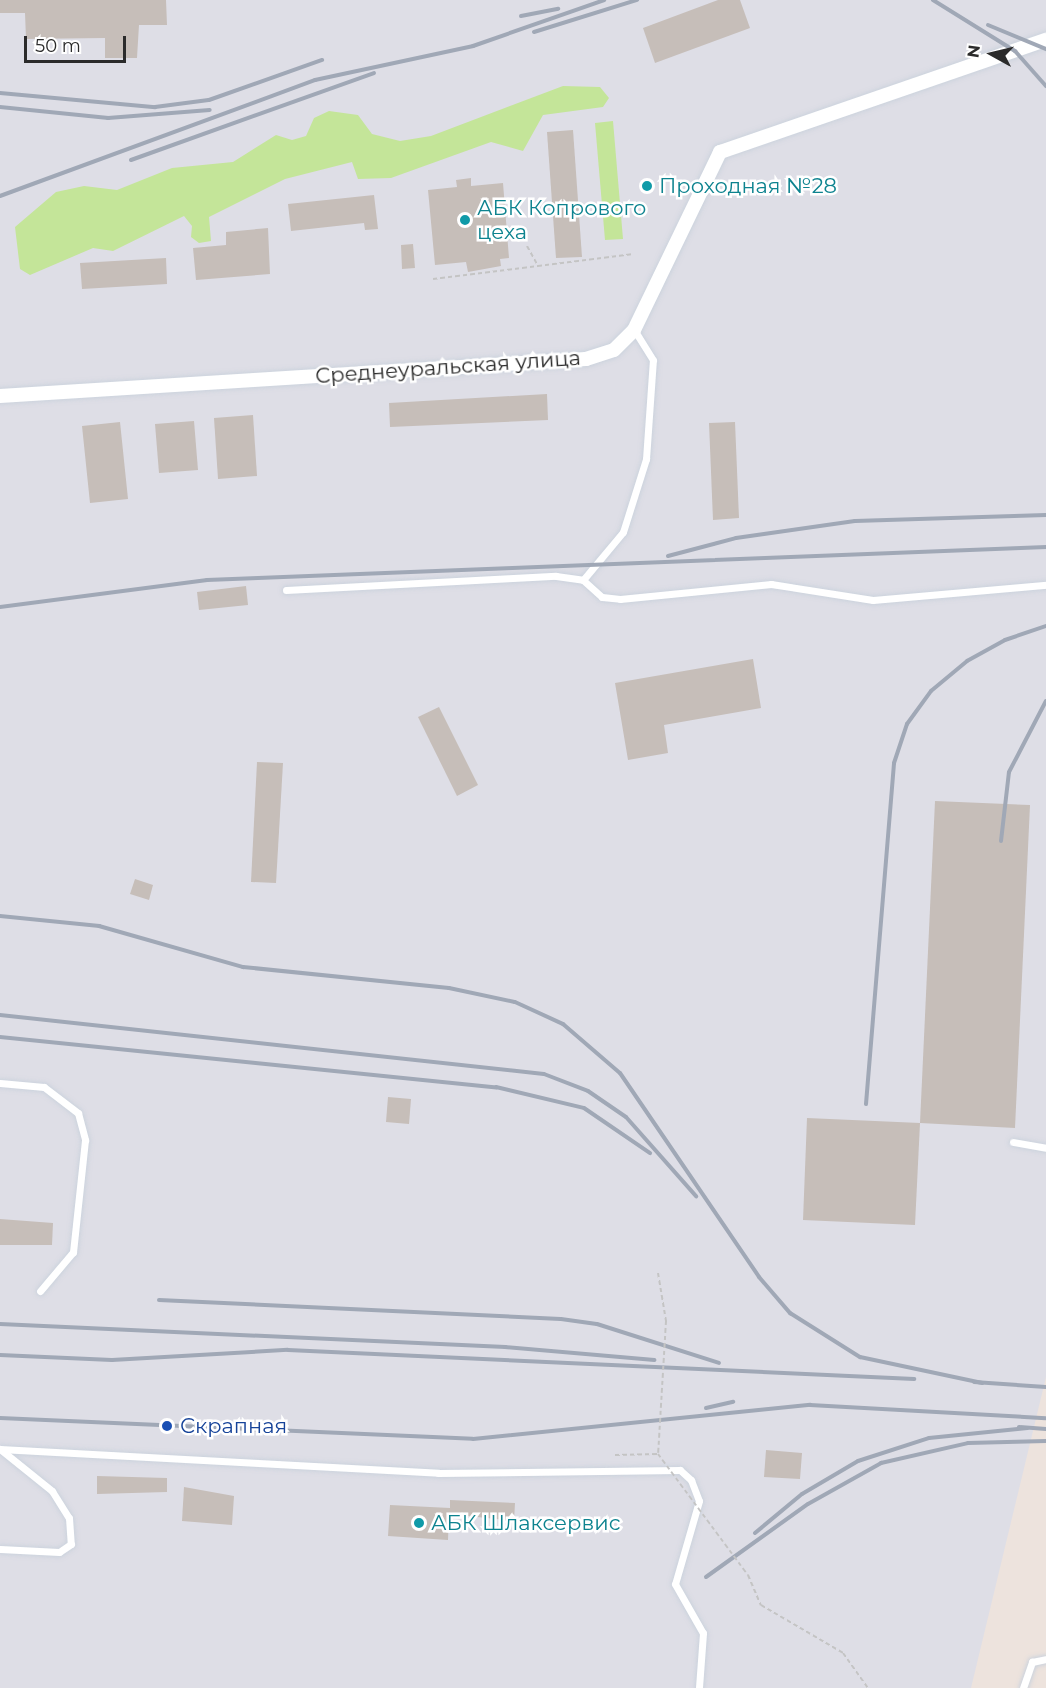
<!DOCTYPE html>
<meta charset="utf-8">
<style>
body{margin:0}
#map{position:relative;width:1046px;height:1688px;overflow:hidden;background:#ede3dd;font-family:Montserrat,sans-serif}
div>[style]{position:absolute}
[style*='--x']{left:calc(var(--x)*1px);top:calc(var(--y)*1px);width:calc(var(--w)*1px);rotate:calc(var(--a)*1deg)}
.industrial>*{inset:0;background:#dedee6}
.green>*{inset:0;background:#c4e599}
.building>*{inset:0;background:#c6beb9}
.path>*{height:2px;margin-top:-1px;transform-origin:0;background:repeating-linear-gradient(90deg,#c4c4c4 0 4.5px,transparent 0 7.5px)}
.roads{filter:drop-shadow(0 0 2px #ccd3dd) drop-shadow(0 0 2px #ccd3dd)}
.service>*{height:7px;margin:-3.5px;padding:0 3.5px;transform-origin:3.5px;border-radius:3.5px;background:#fff}
.minor>*{height:14px;margin:-7px;padding:0 7px;transform-origin:7px;border-radius:7px;background:#fff}
.rail>*{height:4px;margin:-2px;padding:0 2px;transform-origin:2px;border-radius:2px;background:#a0a8b6}
.path-bridge>*{height:2px;margin-top:-1px;transform-origin:0;background:repeating-linear-gradient(90deg,#c4c4c4 0 4.5px,transparent 0 7.5px)}
.dots>*{width:16px;height:16px;translate:-50% -50%;box-sizing:border-box;border:3px solid #fff;border-radius:50%}
span{translate:-50% -50%;white-space:nowrap;text-align:center;line-height:1.15;-webkit-text-stroke:5px #fff;paint-order:stroke}
.culture-label{font-size:21px;color:#0d838f}
.left{translate:0 -50%;text-align:left}
.street-label{font-size:21px;color:#2b2b2b}
.transit-label{font-size:21px;color:#164399}
.north{position:absolute;left:962px;top:24px;width:60px;height:60px;-webkit-text-stroke:4px #fff;paint-order:stroke;rotate:278deg;font-size:16px;font-weight:700;line-height:24px;text-align:center;color:#2b2b2b}
.north::after{content:'';display:block;margin:auto;width:21px;height:27px;background:#2b2b2b;clip-path:polygon(50% 0,100% 100%,50% 72%,0 100%)}
.scale{position:absolute;left:24px;top:36px;width:102px;height:27px;box-sizing:border-box;border:3px solid #2b2b2b;border-top:0;padding-left:8px;font-size:18px;line-height:21px;white-space:nowrap;color:#2b2b2b;-webkit-text-stroke:4px #fff;paint-order:stroke}
</style>
<div id="map">
<div class="industrial">
<i style="clip-path:polygon(0 0,1046px 0,1046px 1377px,971px 1688px,0 1688px)"></i>
</div>
<div class="green">
<i style="clip-path:polygon(563px 86px,600px 87px,609px 98px,603px 107px,543px 115px,523px 151px,491px 142px,391px 178px,358px 179px,352px 162px,285px 179px,209px 217px,211px 241px,199px 243px,191px 237px,192px 226px,184px 216px,113px 251px,93px 248px,30px 275px,20px 269px,15px 227px,56px 192px,84px 186px,117px 190px,172px 168px,233px 162px,276px 135px,292px 140px,306px 136px,314px 118px,329px 111px,358px 115px,372px 134px,400px 141px,431px 136px)"></i>
<i style="clip-path:polygon(613px 121px,623px 239px,605px 240px,595px 123px)"></i>
</div>
<div class="building">
<i style="clip-path:polygon(0 0,166px 0,167px 25px,139px 25px,137px 58px,105px 58px,105px 38px,26px 39px,25px 13px,0 13px)"></i>
<i style="clip-path:polygon(718px 0,740px 0,750px 28px,655px 63px,643px 28px)"></i>
<i style="clip-path:polygon(573px 130px,582px 257px,556px 258px,547px 132px)"></i>
<i style="clip-path:polygon(471px 178px,471px 186px,503px 183px,509px 258px,500px 259px,501px 266px,468px 272px,466px 262px,435px 265px,428px 190px,457px 187px,456px 180px)"></i>
<i style="clip-path:polygon(374px 195px,378px 229px,365px 230px,364px 223px,291px 231px,288px 204px)"></i>
<i style="clip-path:polygon(268px 228px,270px 274px,196px 280px,193px 248px,226px 245px,226px 232px)"></i>
<i style="clip-path:polygon(413px 244px,415px 268px,402px 269px,401px 245px)"></i>
<i style="clip-path:polygon(166px 258px,167px 284px,82px 289px,80px 263px)"></i>
<i style="clip-path:polygon(547px 394px,548px 420px,390px 427px,389px 403px)"></i>
<i style="clip-path:polygon(253px 415px,257px 476px,218px 479px,214px 418px)"></i>
<i style="clip-path:polygon(194px 421px,198px 470px,159px 473px,155px 424px)"></i>
<i style="clip-path:polygon(120px 422px,128px 499px,90px 503px,82px 426px)"></i>
<i style="clip-path:polygon(735px 422px,739px 518px,713px 520px,709px 423px)"></i>
<i style="clip-path:polygon(246px 586px,248px 605px,199px 610px,197px 592px)"></i>
<i style="clip-path:polygon(753px 659px,761px 708px,664px 725px,668px 753px,628px 760px,615px 683px)"></i>
<i style="clip-path:polygon(439px 707px,478px 785px,457px 796px,418px 717px)"></i>
<i style="clip-path:polygon(257px 762px,283px 763px,276px 883px,251px 882px)"></i>
<i style="clip-path:polygon(935px 801px,1030px 805px,1015px 1128px,920px 1123px)"></i>
<i style="clip-path:polygon(135px 879px,153px 885px,149px 900px,130px 894px)"></i>
<i style="clip-path:polygon(388px 1097px,411px 1099px,409px 1124px,386px 1122px)"></i>
<i style="clip-path:polygon(807px 1118px,920px 1123px,915px 1225px,803px 1220px)"></i>
<i style="clip-path:polygon(0 1219px,53px 1223px,52px 1245px,0 1245px)"></i>
<i style="clip-path:polygon(766px 1450px,802px 1453px,800px 1479px,764px 1477px)"></i>
<i style="clip-path:polygon(97px 1476px,167px 1478px,167px 1492px,97px 1494px)"></i>
<i style="clip-path:polygon(184px 1487px,234px 1496px,232px 1525px,182px 1521px)"></i>
<i style="clip-path:polygon(450px 1500px,515px 1503px,514px 1521px,449px 1514px,448px 1540px,388px 1536px,390px 1505px,450px 1508px)"></i>
</div>
<div class="path">
<i style="--x:527;--y:246;--w:23;--a:61"></i>
<i style="--x:433;--y:279;--w:202;--a:-7.1"></i>
<i style="--x:658;--y:1273;--w:49;--a:80.5"></i>
<i style="--x:615;--y:1455;--w:43;--a:-1.3"></i>
<i style="--x:748;--y:1575;--w:33;--a:67"></i>
<i style="--x:761;--y:1605;--w:95;--a:30.3"></i>
<i style="--x:843;--y:1653;--w:43;--a:54.5"></i>
</div>
<div class="roads">
<div class="service">
<i style="--x:583;--y:580;--w:25;--a:42"></i>
<i style="--x:602;--y:597;--w:18;--a:6"></i>
<i style="--x:620;--y:599;--w:152;--a:-5.7"></i>
<i style="--x:771;--y:584;--w:103;--a:8.9"></i>
<i style="--x:873;--y:600;--w:174;--a:-5"></i>
<i style="--x:286;--y:590;--w:270;--a:-3"></i>
<i style="--x:556;--y:576;--w:27;--a:8"></i>
<i style="--x:583;--y:580;--w:62;--a:-50.2"></i>
<i style="--x:623;--y:532;--w:77;--a:-72.5"></i>
<i style="--x:646;--y:459;--w:99;--a:-86"></i>
<i style="--x:653;--y:360;--w:36;--a:-122"></i>
<i style="--x:0;--y:1083;--w:44;--a:5.2"></i>
<i style="--x:44;--y:1087;--w:43;--a:37.4"></i>
<i style="--x:78;--y:1113;--w:28;--a:75"></i>
<i style="--x:85;--y:1140;--w:113;--a:96.1"></i>
<i style="--x:73;--y:1252;--w:51;--a:130.2"></i>
<i style="--x:1013;--y:1142;--w:34;--a:10"></i>
<i style="--x:0;--y:1449;--w:439;--a:3.1"></i>
<i style="--x:438;--y:1473;--w:242;--a:-0.7"></i>
<i style="--x:680;--y:1470;--w:15;--a:42"></i>
<i style="--x:691;--y:1480;--w:22;--a:69"></i>
<i style="--x:699;--y:1501;--w:86;--a:106.1"></i>
<i style="--x:675;--y:1584;--w:56;--a:60.3"></i>
<i style="--x:703;--y:1633;--w:55;--a:94.2"></i>
<i style="--x:0;--y:1449;--w:67;--a:38.9"></i>
<i style="--x:52;--y:1491;--w:32;--a:58"></i>
<i style="--x:69;--y:1518;--w:26;--a:86"></i>
<i style="--x:71;--y:1544;--w:14;--a:146"></i>
<i style="--x:59;--y:1552;--w:59;--a:-177.1"></i>
<i style="--x:1023;--y:1688;--w:28;--a:-71"></i>
<i style="--x:1032;--y:1662;--w:14;--a:-12"></i>
</div>
<div class="minor">
<i style="--x:0;--y:396;--w:587;--a:-3.61"></i>
<i style="--x:586;--y:359;--w:29;--a:-18"></i>
<i style="--x:614;--y:350;--w:28;--a:-45"></i>
<i style="--x:634;--y:330;--w:198;--a:-64.2"></i>
<i style="--x:720;--y:152;--w:345;--a:-19"></i>
</div>
</div>
<div class="rail">
<i style="--x:933;--y:0;--w:97;--a:31.9"></i>
<i style="--x:1015;--y:51;--w:47;--a:48.5"></i>
<i style="--x:521;--y:16;--w:38;--a:-11"></i>
<i style="--x:988;--y:25;--w:63;--a:22.5"></i>
<i style="--x:534;--y:32;--w:108;--a:-17.3"></i>
<i style="--x:0;--y:93;--w:156;--a:5.2"></i>
<i style="--x:155;--y:107;--w:54;--a:-7.4"></i>
<i style="--x:209;--y:100;--w:120;--a:-19.5"></i>
<i style="--x:0;--y:107;--w:109;--a:5.8"></i>
<i style="--x:108;--y:118;--w:102;--a:-4.5"></i>
<i style="--x:131;--y:160;--w:258;--a:-19.7"></i>
<i style="--x:0;--y:196;--w:336;--a:-20.2"></i>
<i style="--x:315;--y:80;--w:162;--a:-12.1"></i>
<i style="--x:473;--y:46;--w:139;--a:-19.3"></i>
<i style="--x:668;--y:556;--w:70;--a:-14.8"></i>
<i style="--x:736;--y:538;--w:120;--a:-8.1"></i>
<i style="--x:855;--y:521;--w:191;--a:-1.8"></i>
<i style="--x:0;--y:607;--w:209;--a:-7.4"></i>
<i style="--x:207;--y:580;--w:840;--a:-2.25"></i>
<i style="--x:1001;--y:841;--w:69;--a:-83.4"></i>
<i style="--x:1009;--y:772;--w:80;--a:-62.5"></i>
<i style="--x:0;--y:916;--w:100;--a:5.8"></i>
<i style="--x:99;--y:926;--w:150;--a:15.9"></i>
<i style="--x:243;--y:967;--w:207;--a:5.8"></i>
<i style="--x:449;--y:988;--w:67;--a:12"></i>
<i style="--x:515;--y:1002;--w:53;--a:24.6"></i>
<i style="--x:563;--y:1024;--w:75;--a:40.7"></i>
<i style="--x:620;--y:1073;--w:247;--a:55.7"></i>
<i style="--x:759;--y:1277;--w:48;--a:49.3"></i>
<i style="--x:790;--y:1313;--w:83;--a:32.2"></i>
<i style="--x:860;--y:1357;--w:125;--a:12"></i>
<i style="--x:0;--y:1015;--w:547;--a:6.19"></i>
<i style="--x:544;--y:1074;--w:47;--a:21.1"></i>
<i style="--x:588;--y:1091;--w:46;--a:34.4"></i>
<i style="--x:626;--y:1117;--w:106;--a:48.5"></i>
<i style="--x:0;--y:1037;--w:499;--a:5.8"></i>
<i style="--x:496;--y:1087;--w:90;--a:13.4"></i>
<i style="--x:584;--y:1108;--w:80;--a:34.3"></i>
<i style="--x:866;--y:1104;--w:342;--a:-85.3"></i>
<i style="--x:894;--y:763;--w:41;--a:-71.6"></i>
<i style="--x:907;--y:724;--w:41;--a:-54"></i>
<i style="--x:931;--y:691;--w:47;--a:-39.8"></i>
<i style="--x:967;--y:661;--w:43;--a:-28.9"></i>
<i style="--x:1005;--y:640;--w:43;--a:-18.9"></i>
<i style="--x:159;--y:1300;--w:402;--a:2.7"></i>
<i style="--x:561;--y:1319;--w:36;--a:8"></i>
<i style="--x:597;--y:1324;--w:128;--a:17.7"></i>
<i style="--x:0;--y:1324;--w:506;--a:2.61"></i>
<i style="--x:505;--y:1347;--w:150;--a:5"></i>
<i style="--x:0;--y:1355;--w:112;--a:2.6"></i>
<i style="--x:112;--y:1360;--w:176;--a:-3.3"></i>
<i style="--x:288;--y:1350;--w:627;--a:2.65"></i>
<i style="--x:974;--y:1382;--w:72;--a:4"></i>
<i style="--x:706;--y:1408;--w:28;--a:-13"></i>
<i style="--x:0;--y:1418;--w:473;--a:2.5"></i>
<i style="--x:473;--y:1439;--w:339;--a:-5.8"></i>
<i style="--x:810;--y:1405;--w:236;--a:3.2"></i>
<i style="--x:1019;--y:1427;--w:27;--a:4"></i>
<i style="--x:755;--y:1533;--w:61;--a:-39.7"></i>
<i style="--x:802;--y:1494;--w:65;--a:-30.5"></i>
<i style="--x:858;--y:1461;--w:75;--a:-17.9"></i>
<i style="--x:929;--y:1438;--w:99;--a:-5.8"></i>
<i style="--x:706;--y:1577;--w:125;--a:-35.6"></i>
<i style="--x:808;--y:1504;--w:84;--a:-29.3"></i>
<i style="--x:881;--y:1463;--w:89;--a:-12.9"></i>
<i style="--x:968;--y:1443;--w:78;--a:-1.5"></i>
</div>
<div class="path-bridge">
<i style="--x:666;--y:1321;--w:133;--a:93.4"></i>
<i style="--x:658;--y:1454;--w:151;--a:53.4"></i>
</div>
<div class="dots">
<i style="left:647px;top:186px;background:#0f9aa8"></i>
<i style="left:465px;top:220px;background:#0f9aa8"></i>
<i style="left:167px;top:1426px;background:#1a4fb4"></i>
<i style="left:419px;top:1523px;background:#0f9aa8"></i>
</div>
<div class="culture-label">
<span class="left" style="left:659px;top:186px">Проходная №28</span>
<span class="left" style="left:477px;top:220px">АБК Копрового<br>цеха</span>
<span class="left" style="left:431px;top:1523px">АБК Шлаксервис</span>
</div>
<div class="street-label">
<span style="left:448px;top:367px;rotate:-4deg">Среднеуральская улица</span>
</div>
<div class="transit-label">
<span class="left" style="left:180px;top:1426px">Скрапная</span>
</div>
<div class="north">N</div>
<div class="scale">50 m</div>
</div>
